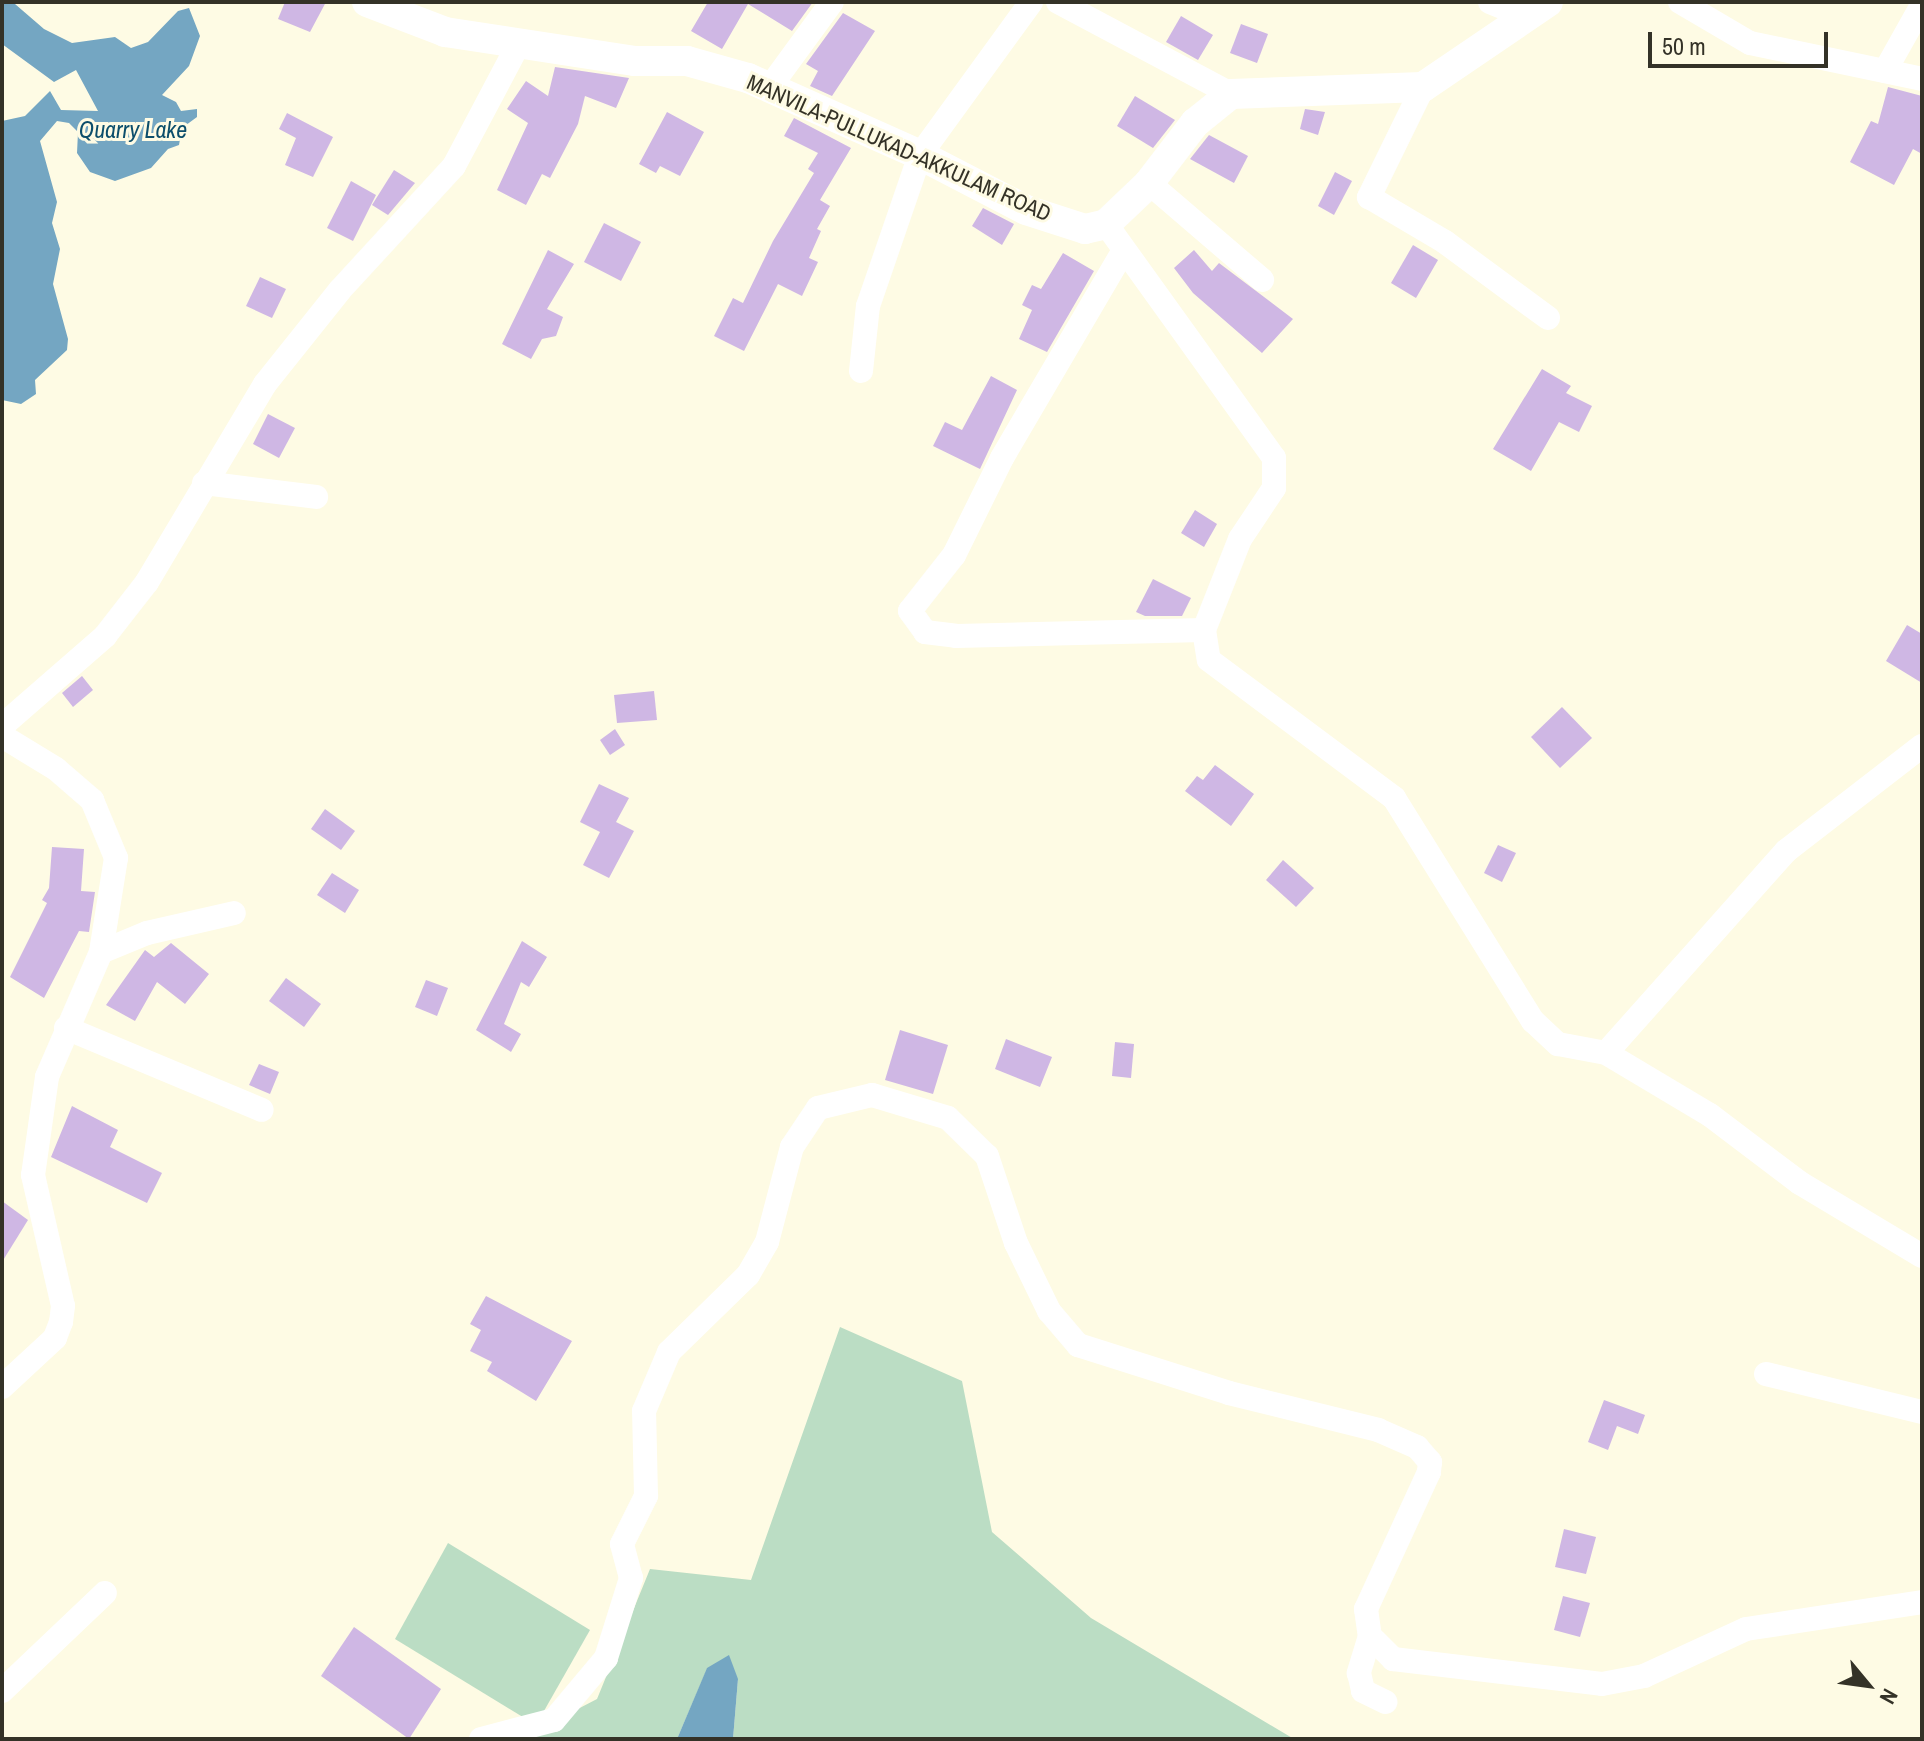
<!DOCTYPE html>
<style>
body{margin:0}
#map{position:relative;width:1924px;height:1741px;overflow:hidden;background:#fefbe4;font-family:"Archivo Narrow",sans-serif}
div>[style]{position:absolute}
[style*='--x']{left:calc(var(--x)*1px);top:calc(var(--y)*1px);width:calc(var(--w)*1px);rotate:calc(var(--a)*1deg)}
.green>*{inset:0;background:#bbddc4}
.water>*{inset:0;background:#74a6c2}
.building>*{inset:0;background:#cfb7e4}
.minor>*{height:24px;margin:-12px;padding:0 12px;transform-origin:12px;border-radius:12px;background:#fff}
.tertiary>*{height:30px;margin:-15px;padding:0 15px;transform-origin:15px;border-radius:15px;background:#fff}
span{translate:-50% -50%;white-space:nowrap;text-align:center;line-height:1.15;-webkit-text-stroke:6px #fefbe4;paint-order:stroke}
.street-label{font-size:22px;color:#343227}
.water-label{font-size:24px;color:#0c4e6b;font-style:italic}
.frame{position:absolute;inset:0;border:4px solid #343227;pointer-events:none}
.north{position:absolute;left:1828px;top:1645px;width:80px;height:80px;-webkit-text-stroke:6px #fefbe4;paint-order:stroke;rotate:119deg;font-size:22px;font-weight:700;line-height:32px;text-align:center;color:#343227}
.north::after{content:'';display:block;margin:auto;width:28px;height:36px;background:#343227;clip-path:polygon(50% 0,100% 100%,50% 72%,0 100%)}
.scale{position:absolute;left:1648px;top:32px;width:180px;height:36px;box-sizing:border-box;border:4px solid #343227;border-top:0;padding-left:10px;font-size:24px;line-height:28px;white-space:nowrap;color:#343227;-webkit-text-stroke:6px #fefbe4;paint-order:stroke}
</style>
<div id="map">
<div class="green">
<i style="clip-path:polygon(840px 1327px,962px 1381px,992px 1532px,1091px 1618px,1294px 1739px,733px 1739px,738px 1679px,707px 1669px,677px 1739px,520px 1739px,597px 1699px,650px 1569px,751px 1580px)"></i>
<i style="clip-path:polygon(448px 1543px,590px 1630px,536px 1725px,395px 1639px)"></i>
</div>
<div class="water">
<i style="clip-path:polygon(2px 2px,15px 4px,44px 29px,72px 43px,115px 37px,131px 48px,148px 42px,178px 11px,189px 8px,200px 36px,189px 66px,162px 95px,176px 102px,181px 111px,197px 109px,197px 117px,182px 128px,179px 145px,168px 149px,151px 168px,115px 181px,90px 172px,77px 153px,78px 132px,69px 123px,57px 121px,40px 141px,57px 202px,52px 223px,60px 249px,53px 284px,68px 339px,67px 350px,35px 380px,36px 394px,21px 404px,2px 400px,2px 121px,25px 116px,50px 91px,61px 110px,98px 111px,76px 70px,54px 82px,2px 44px)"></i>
<i style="clip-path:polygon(729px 1655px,738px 1679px,733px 1739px,677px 1739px,707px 1668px)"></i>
</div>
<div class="building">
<i style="clip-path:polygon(285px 2px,326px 2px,310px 32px,278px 19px)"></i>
<i style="clip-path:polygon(708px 2px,813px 2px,792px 31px,748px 4px,722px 49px,691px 31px)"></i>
<i style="clip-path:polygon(843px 13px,875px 31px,832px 96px,810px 86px,818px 71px,806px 64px)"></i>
<i style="clip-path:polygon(1181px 16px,1213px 35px,1198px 60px,1166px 42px)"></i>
<i style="clip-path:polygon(1241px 24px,1268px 34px,1257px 63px,1230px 53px)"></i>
<i style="clip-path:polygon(555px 67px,629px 78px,616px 108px,585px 96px,578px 124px,550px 178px,542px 174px,526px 205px,497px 190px,528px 123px,507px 109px,526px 81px,548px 96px)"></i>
<i style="clip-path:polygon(1888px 87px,1922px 96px,1922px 154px,1913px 149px,1894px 185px,1850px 162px,1871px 121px,1878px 124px)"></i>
<i style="clip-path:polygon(1135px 96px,1175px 120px,1153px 148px,1117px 126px)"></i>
<i style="clip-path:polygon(1305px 109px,1325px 112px,1318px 135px,1300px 129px)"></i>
<i style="clip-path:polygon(667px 112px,704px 132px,680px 176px,660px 166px,656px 173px,639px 164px)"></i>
<i style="clip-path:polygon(287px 113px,333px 137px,313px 177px,285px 165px,296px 138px,279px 129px)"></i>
<i style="clip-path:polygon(794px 118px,851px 148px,820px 200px,830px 206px,817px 229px,821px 231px,809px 258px,818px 262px,802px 296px,778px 284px,744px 351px,714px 336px,733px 298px,743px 303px,773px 241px,814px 173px,808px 169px,818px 153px,784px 136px)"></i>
<i style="clip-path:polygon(1209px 135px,1248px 156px,1234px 183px,1190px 159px)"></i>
<i style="clip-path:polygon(394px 170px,415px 183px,388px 215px,372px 205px)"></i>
<i style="clip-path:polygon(1335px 172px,1352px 181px,1334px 215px,1318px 206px)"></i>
<i style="clip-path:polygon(351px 181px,376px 195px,353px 241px,327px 228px)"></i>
<i style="clip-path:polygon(983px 208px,1014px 224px,1002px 245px,972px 226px)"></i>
<i style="clip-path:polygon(604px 223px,641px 242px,621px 281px,584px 262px)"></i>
<i style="clip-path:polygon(1413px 245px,1438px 260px,1416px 298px,1391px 283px)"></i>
<i style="clip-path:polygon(548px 250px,574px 264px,547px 309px,563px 317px,556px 336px,542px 339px,531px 359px,502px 344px)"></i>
<i style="clip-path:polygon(1194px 250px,1212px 271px,1219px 263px,1293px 319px,1262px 353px,1193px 293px,1174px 268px)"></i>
<i style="clip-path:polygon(1063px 253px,1094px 271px,1047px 352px,1019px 339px,1032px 310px,1022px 305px,1032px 285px,1041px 289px)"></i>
<i style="clip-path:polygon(260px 277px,286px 289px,272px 318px,246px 306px)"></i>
<i style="clip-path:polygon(1542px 369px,1571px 386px,1566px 393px,1592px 406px,1579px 432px,1559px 422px,1531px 471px,1493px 449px)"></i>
<i style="clip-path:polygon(991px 376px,1017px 390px,980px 469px,933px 446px,945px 422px,962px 430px)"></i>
<i style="clip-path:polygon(268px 414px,295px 428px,279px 458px,253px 444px)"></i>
<i style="clip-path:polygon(1195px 510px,1217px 524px,1204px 547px,1181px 533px)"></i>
<i style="clip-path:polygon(1153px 579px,1191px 598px,1182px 616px,1145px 616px,1136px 612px)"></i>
<i style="clip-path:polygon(1907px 625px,1922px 634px,1922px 683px,1886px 661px)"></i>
<i style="clip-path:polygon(82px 676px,93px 690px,73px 707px,62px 693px)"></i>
<i style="clip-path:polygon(654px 691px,657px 720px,617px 723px,614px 695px)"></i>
<i style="clip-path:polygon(1562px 707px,1592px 738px,1560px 768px,1531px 737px)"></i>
<i style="clip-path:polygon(615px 729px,625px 745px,610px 755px,600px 740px)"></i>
<i style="clip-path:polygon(1215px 765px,1254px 794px,1231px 826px,1185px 791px,1197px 776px,1203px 780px)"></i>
<i style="clip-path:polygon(599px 784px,629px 798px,616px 822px,634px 831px,609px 878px,583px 865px,600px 832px,580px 822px)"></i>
<i style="clip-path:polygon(325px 809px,355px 831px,341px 850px,311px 829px)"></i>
<i style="clip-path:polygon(1498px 845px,1516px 853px,1502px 882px,1484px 873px)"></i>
<i style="clip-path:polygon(52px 847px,84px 849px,81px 891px,95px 892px,89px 932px,79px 931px,44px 998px,10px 977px,47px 903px,42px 900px,49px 888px)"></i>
<i style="clip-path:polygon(1283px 860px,1314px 888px,1296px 907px,1266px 880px)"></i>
<i style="clip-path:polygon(332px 873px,359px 890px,345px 913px,317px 895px)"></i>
<i style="clip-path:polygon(522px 941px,547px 957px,529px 987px,521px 982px,504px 1024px,521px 1034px,511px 1052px,476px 1030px)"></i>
<i style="clip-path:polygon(171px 943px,209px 974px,185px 1004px,157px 982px,135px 1021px,106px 1005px,145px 950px,154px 957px)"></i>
<i style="clip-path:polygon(286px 978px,321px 1004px,304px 1027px,269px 1001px)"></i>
<i style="clip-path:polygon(426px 980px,448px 988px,437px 1016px,415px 1007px)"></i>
<i style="clip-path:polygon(900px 1030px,948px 1045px,933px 1094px,885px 1080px)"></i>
<i style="clip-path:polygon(1006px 1039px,1052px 1057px,1040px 1087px,995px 1069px)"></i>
<i style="clip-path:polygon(1115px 1042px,1134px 1044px,1131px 1078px,1112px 1076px)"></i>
<i style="clip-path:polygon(259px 1064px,279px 1072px,270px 1094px,249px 1085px)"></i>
<i style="clip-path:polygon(72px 1106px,118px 1130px,110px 1147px,162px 1173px,147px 1203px,51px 1157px)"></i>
<i style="clip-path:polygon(2px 1201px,28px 1220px,2px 1262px)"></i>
<i style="clip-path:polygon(486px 1296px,572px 1341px,536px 1401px,487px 1371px,492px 1362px,470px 1351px,481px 1330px,470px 1324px)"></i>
<i style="clip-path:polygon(1604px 1400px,1645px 1415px,1638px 1434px,1617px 1426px,1608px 1450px,1588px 1442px)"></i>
<i style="clip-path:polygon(1564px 1529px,1596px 1537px,1586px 1574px,1555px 1567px)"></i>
<i style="clip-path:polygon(1563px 1596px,1590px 1603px,1580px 1637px,1554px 1630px)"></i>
<i style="clip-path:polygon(354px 1627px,441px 1689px,409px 1739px,321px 1676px)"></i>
</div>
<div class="minor">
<i style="--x:1058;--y:2;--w:196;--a:28"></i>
<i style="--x:1490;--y:2;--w:40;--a:22"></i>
<i style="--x:1680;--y:2;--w:81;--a:30.4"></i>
<i style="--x:1750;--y:43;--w:176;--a:11.8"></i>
<i style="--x:1885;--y:71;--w:76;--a:-60.7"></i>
<i style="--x:770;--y:87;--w:105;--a:-53.9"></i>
<i style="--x:1423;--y:87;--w:123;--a:116.1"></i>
<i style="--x:1369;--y:197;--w:88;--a:30.6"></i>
<i style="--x:1445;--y:242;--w:128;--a:36.4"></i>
<i style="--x:1149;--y:183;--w:149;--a:40.6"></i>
<i style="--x:1106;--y:224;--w:288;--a:54.3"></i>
<i style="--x:1274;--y:458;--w:30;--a:90"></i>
<i style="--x:1274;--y:488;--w:61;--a:123.7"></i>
<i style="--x:1240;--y:539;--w:98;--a:111.6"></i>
<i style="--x:1204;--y:630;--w:30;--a:81"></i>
<i style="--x:1209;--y:660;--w:231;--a:36.7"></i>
<i style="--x:1394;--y:798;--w:263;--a:58.1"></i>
<i style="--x:1533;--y:1021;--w:34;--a:43"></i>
<i style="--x:1558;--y:1044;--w:49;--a:10.6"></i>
<i style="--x:1606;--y:1053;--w:121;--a:30.8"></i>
<i style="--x:1710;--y:1115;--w:113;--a:37.1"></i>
<i style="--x:1800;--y:1183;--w:142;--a:30.9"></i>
<i style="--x:1124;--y:250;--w:241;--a:120.4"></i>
<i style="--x:1002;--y:458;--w:108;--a:116.3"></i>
<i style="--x:954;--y:555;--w:71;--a:128.2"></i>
<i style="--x:910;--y:611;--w:26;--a:54"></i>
<i style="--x:925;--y:632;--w:31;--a:7"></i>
<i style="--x:956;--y:636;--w:248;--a:-1.4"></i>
<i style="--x:861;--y:371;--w:65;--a:-83.9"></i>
<i style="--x:868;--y:306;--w:160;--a:-71"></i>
<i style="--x:920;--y:155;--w:189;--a:-54"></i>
<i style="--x:204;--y:483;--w:113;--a:7.1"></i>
<i style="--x:2;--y:726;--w:137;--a:-41.1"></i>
<i style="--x:105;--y:636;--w:68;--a:-52.1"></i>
<i style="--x:147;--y:582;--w:230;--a:-59.2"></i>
<i style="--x:265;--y:384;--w:120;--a:-51.4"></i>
<i style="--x:340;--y:290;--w:168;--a:-47.4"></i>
<i style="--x:454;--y:166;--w:139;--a:-62.1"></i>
<i style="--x:2;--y:736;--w:63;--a:31.4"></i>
<i style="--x:56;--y:769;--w:48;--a:40.7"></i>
<i style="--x:92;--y:800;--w:63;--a:67.5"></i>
<i style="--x:116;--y:858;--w:95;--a:99.1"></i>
<i style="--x:101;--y:952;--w:136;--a:113.4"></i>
<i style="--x:47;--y:1077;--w:99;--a:98.1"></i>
<i style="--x:33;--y:1175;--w:134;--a:77.1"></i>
<i style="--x:63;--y:1306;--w:16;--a:97"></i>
<i style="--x:61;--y:1322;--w:17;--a:111"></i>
<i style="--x:55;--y:1338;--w:72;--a:137.2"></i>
<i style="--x:101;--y:952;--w:50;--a:-22.4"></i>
<i style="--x:147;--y:933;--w:89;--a:-12.9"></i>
<i style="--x:66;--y:1028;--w:212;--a:22.7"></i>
<i style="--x:1606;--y:1053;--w:271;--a:-48.3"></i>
<i style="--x:1786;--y:851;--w:172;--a:-37.7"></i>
<i style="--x:1766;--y:1374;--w:161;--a:13.7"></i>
<i style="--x:1370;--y:1636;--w:39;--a:107"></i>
<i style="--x:1359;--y:1673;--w:18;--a:77"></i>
<i style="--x:1363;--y:1691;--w:25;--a:26"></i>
<i style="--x:2;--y:1691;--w:142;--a:-43.6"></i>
<i style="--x:481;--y:1739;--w:75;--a:-14.6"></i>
<i style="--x:554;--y:1720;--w:81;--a:-50"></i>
<i style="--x:606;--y:1658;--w:84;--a:-72.6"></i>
<i style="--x:631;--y:1578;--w:35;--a:-105"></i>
<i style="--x:622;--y:1544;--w:54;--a:-63.4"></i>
<i style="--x:646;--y:1496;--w:85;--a:-91.3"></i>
<i style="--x:644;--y:1411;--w:64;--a:-67"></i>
<i style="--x:669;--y:1352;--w:110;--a:-44.3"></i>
<i style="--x:748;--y:1275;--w:38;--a:-60"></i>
<i style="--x:767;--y:1242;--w:98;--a:-75.3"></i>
<i style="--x:792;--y:1147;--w:47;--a:-56.3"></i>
<i style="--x:818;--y:1108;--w:56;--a:-13.5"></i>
<i style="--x:872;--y:1095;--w:79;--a:16.8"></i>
<i style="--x:948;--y:1118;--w:54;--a:44.3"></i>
<i style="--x:987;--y:1156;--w:92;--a:71.6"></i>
<i style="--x:1016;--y:1243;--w:76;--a:64.1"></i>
<i style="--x:1049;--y:1311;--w:45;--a:49.5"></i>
<i style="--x:1078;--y:1345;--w:158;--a:17.6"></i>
<i style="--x:1229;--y:1393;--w:154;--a:13.9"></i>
<i style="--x:1378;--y:1430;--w:43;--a:23.6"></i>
<i style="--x:1417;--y:1447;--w:20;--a:49"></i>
<i style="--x:1430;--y:1462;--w:10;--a:96"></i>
<i style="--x:1429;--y:1472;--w:151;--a:114.7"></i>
<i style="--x:1366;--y:1609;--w:27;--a:82"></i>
<i style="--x:1370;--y:1636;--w:33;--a:45"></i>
<i style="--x:1393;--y:1659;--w:210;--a:6.8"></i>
<i style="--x:1602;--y:1684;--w:43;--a:-10.8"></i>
<i style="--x:1644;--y:1676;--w:112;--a:-24.7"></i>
<i style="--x:1746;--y:1629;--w:178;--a:-8.7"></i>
</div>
<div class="tertiary">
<i style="--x:367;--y:2;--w:84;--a:21"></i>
<i style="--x:445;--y:32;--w:191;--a:8.7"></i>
<i style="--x:634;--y:61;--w:53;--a:0"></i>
<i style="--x:687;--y:61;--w:63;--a:15.6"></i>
<i style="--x:748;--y:78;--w:188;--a:24.1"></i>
<i style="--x:920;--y:155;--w:119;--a:27.4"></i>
<i style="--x:1026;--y:210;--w:62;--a:17.9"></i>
<i style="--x:1085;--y:229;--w:22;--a:-13"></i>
<i style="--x:1106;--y:224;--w:59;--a:-43.6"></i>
<i style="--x:1149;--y:183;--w:76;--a:-52.5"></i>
<i style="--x:1195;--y:123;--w:46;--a:-38.9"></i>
<i style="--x:1231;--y:94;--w:192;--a:-2.1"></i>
<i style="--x:1423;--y:87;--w:151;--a:-34.2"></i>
</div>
<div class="street-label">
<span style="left:899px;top:148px;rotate:24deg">MANVILA-PULLUKAD-AKKULAM ROAD</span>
</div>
<div class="water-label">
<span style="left:133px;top:130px">Quarry Lake</span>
</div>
<div class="frame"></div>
<div class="north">N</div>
<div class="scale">50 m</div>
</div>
